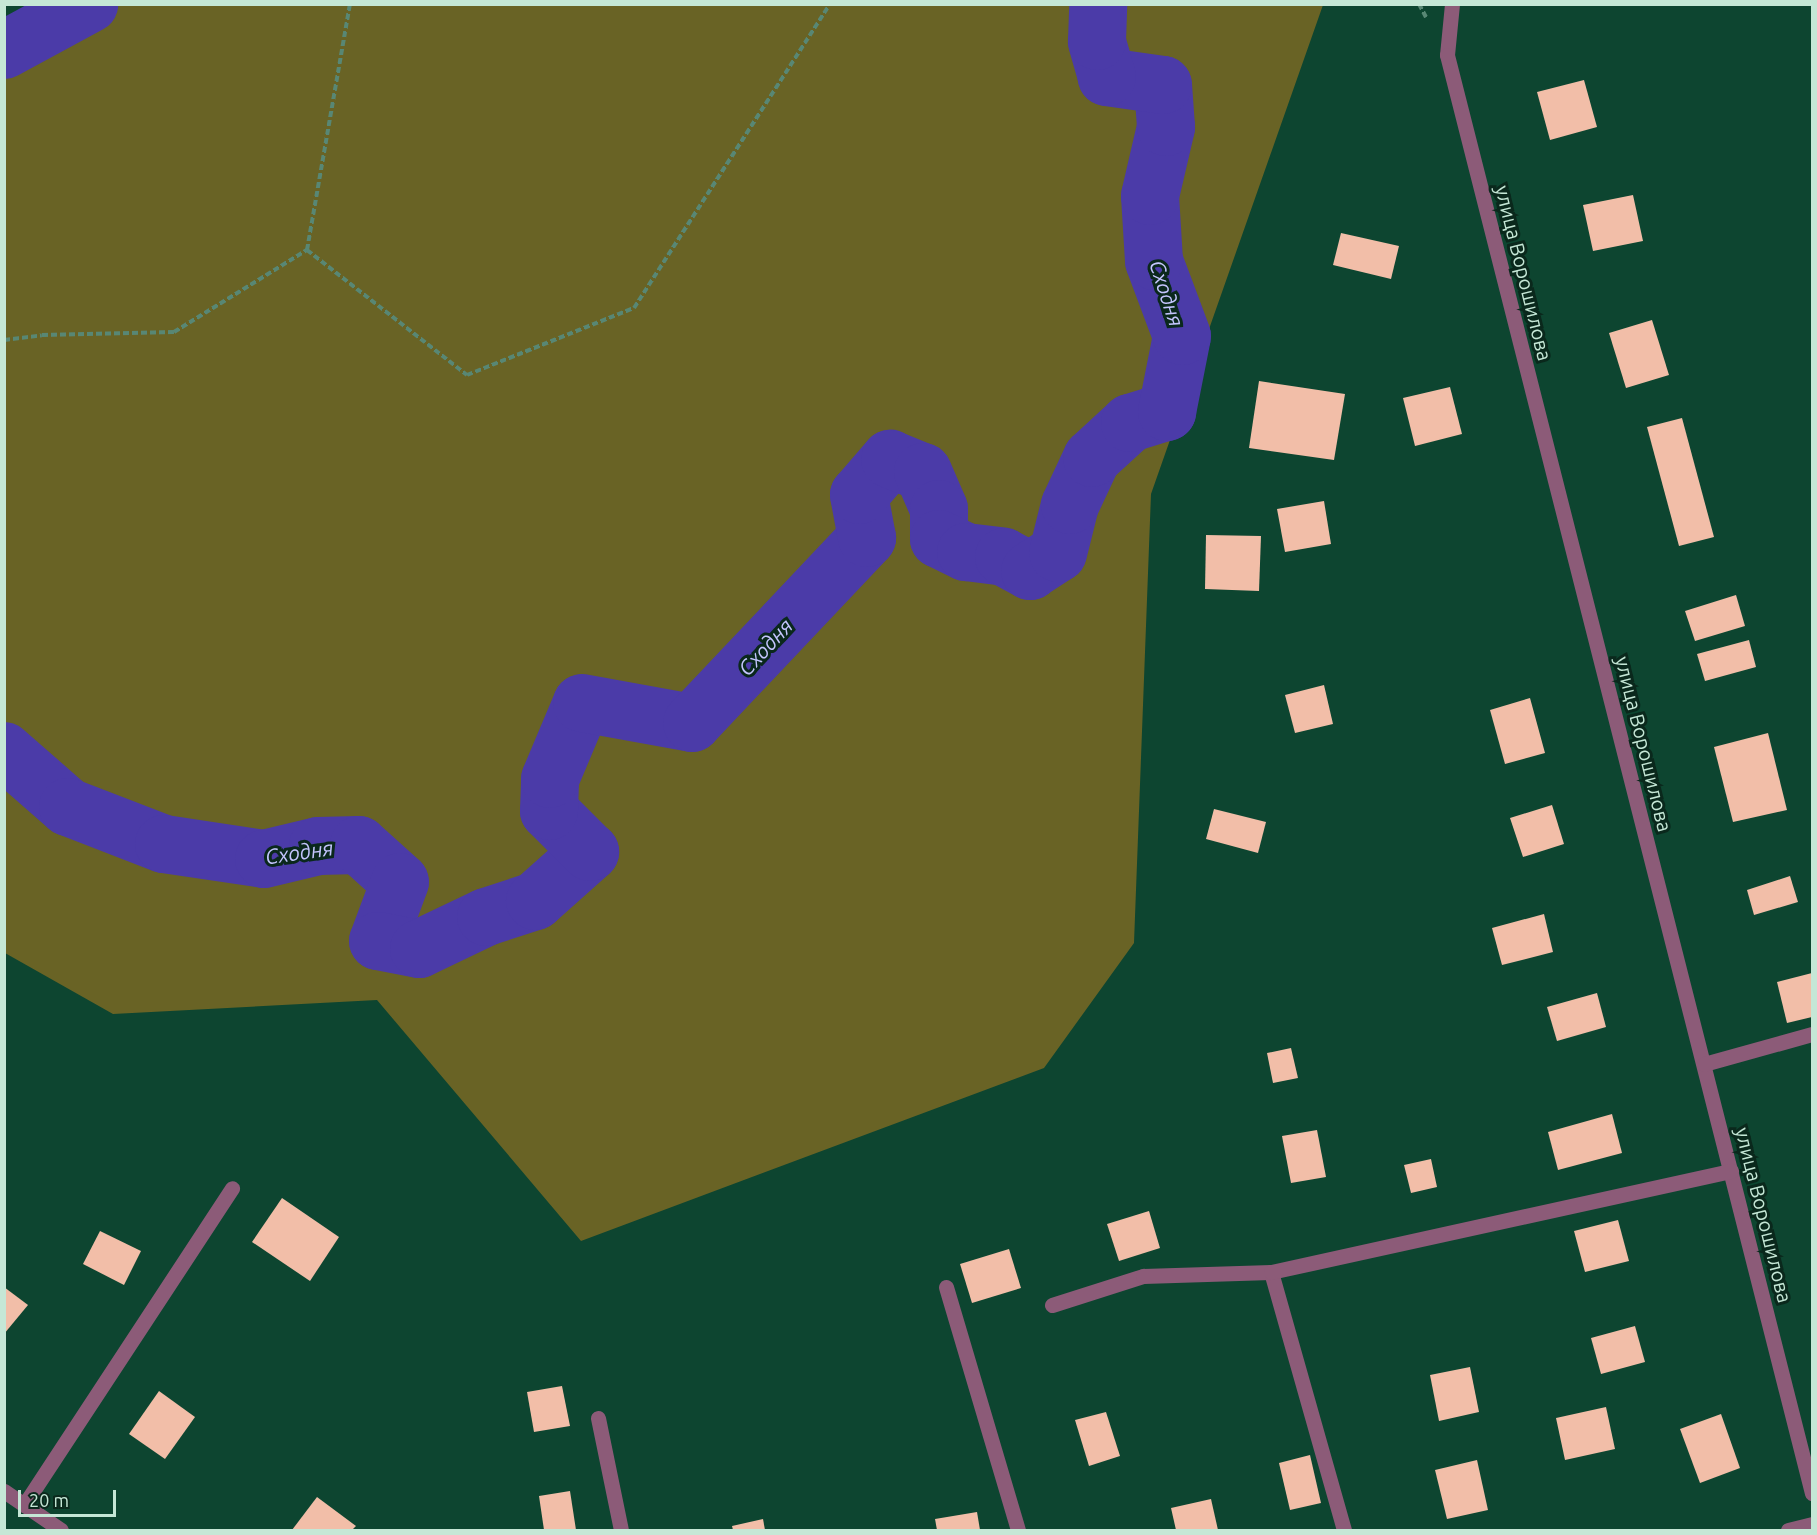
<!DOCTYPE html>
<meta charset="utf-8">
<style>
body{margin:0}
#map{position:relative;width:1817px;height:1535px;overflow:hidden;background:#0d4530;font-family:Ubuntu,sans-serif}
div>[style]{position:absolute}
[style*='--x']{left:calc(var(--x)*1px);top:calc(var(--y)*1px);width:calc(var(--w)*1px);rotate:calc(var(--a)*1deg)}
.green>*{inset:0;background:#696325}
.river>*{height:58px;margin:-29px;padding:0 29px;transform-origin:29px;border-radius:29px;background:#4b3ba8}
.building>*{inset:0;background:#f2bea8}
.path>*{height:4px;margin-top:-2px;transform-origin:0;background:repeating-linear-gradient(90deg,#588774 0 6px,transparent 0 9px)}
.minor>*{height:15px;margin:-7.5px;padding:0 7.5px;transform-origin:7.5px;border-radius:7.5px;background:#8c5b78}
span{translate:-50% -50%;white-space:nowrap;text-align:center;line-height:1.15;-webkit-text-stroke:6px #0a281c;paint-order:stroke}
.street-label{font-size:20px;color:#c5e7d6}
.water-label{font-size:21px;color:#c4c5fe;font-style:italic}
.frame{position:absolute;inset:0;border:6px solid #c5e7d6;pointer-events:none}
.scale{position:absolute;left:18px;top:1490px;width:98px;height:27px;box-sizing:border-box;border:3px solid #c5e7d6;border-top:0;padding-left:8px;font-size:18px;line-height:21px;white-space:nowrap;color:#c5e7d6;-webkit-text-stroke:4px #0a281c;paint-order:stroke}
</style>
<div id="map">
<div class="green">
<i style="clip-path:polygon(78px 4px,1323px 5px,1151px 494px,1134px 943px,1044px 1068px,581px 1241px,377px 1000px,113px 1014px,5px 953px,5px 36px,64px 16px)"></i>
</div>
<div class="river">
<i style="--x:4;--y:50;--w:97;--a:-28.4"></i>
<i style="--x:4;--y:751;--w:85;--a:41.2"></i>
<i style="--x:68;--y:807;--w:103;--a:21.1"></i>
<i style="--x:164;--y:844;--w:101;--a:8.5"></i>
<i style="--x:264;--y:859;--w:56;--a:-13.5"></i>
<i style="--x:318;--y:846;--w:41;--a:-1.4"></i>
<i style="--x:359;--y:845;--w:55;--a:42.1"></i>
<i style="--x:400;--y:882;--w:63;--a:110.4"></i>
<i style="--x:378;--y:941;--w:42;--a:11"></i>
<i style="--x:419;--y:949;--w:74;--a:-25.5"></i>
<i style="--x:486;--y:917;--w:52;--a:-18.1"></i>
<i style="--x:535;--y:901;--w:74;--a:-41.7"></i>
<i style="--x:590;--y:852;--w:58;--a:-135"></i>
<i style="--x:549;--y:811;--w:32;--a:-88"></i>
<i style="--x:550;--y:779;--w:82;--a:-67.2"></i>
<i style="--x:582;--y:703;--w:112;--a:10.3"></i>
<i style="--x:692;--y:723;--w:255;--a:-46.6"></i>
<i style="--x:867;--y:538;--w:44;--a:-100.5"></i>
<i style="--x:859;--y:495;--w:48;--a:-49.3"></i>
<i style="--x:890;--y:459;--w:35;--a:22"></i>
<i style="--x:923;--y:472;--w:40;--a:66.6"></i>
<i style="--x:939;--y:509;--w:30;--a:90"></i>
<i style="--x:939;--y:539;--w:30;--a:26"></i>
<i style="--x:966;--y:552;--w:38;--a:7"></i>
<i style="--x:1004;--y:557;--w:30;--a:28"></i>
<i style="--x:1030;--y:571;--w:33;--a:-33"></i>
<i style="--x:1058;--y:553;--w:49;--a:-76"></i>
<i style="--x:1070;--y:505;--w:52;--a:-64.9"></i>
<i style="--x:1092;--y:458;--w:52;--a:-42.6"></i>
<i style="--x:1130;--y:423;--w:39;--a:-17"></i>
<i style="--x:1167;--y:412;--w:77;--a:-78.8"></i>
<i style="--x:1182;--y:336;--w:80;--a:-110.5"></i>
<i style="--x:1154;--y:261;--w:65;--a:-93.5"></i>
<i style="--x:1150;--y:196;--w:71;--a:-76.9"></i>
<i style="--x:1166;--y:127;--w:42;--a:-94.1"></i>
<i style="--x:1163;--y:85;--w:57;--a:-171.9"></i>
<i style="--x:1107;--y:77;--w:37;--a:-106"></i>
<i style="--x:1097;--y:41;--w:37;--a:-88"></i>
</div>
<div class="building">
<i style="clip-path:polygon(1584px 80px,1597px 127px,1550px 140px,1537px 92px)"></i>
<i style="clip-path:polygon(1633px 195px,1643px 241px,1593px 251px,1583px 205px)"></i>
<i style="clip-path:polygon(1341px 233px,1399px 246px,1391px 279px,1333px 265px)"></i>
<i style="clip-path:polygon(1652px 320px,1669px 375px,1626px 388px,1609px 333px)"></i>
<i style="clip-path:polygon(1259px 381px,1345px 394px,1334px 460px,1249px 448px)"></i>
<i style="clip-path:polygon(1450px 387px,1462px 434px,1415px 446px,1403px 398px)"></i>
<i style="clip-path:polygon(1682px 418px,1714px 537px,1679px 546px,1647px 427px)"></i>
<i style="clip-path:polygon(1324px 501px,1331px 544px,1285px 552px,1277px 509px)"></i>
<i style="clip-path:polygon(1206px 535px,1261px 536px,1259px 591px,1205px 589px)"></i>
<i style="clip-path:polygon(1736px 595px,1745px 626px,1695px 641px,1685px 611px)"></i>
<i style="clip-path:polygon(1749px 640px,1756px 667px,1705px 681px,1697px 654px)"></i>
<i style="clip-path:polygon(1324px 685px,1333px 724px,1295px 733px,1285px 695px)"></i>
<i style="clip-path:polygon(1530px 698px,1545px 753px,1505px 764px,1490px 710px)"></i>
<i style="clip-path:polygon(1768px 733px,1787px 810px,1733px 822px,1714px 747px)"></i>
<i style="clip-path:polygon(1552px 805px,1564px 844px,1523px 857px,1510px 818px)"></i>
<i style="clip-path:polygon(1214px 809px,1266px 822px,1258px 853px,1206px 839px)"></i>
<i style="clip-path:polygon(1790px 876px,1798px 902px,1754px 915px,1747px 890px)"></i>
<i style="clip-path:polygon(1544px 914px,1553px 952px,1502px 965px,1492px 928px)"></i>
<i style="clip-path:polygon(1812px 973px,1812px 1017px,1787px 1023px,1777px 982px)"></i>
<i style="clip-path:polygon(1597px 993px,1606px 1027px,1557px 1041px,1547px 1007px)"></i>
<i style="clip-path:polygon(1291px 1048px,1298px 1078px,1273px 1083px,1267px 1053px)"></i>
<i style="clip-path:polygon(1612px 1114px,1622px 1153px,1558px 1170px,1548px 1132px)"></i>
<i style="clip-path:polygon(1317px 1130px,1326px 1177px,1291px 1183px,1282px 1136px)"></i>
<i style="clip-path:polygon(1431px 1159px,1437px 1187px,1411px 1193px,1404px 1165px)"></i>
<i style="clip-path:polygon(282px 1198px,339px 1237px,310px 1281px,252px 1242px)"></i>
<i style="clip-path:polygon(1149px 1211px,1160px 1248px,1119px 1261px,1107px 1224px)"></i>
<i style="clip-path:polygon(1618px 1220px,1629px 1261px,1585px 1272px,1574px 1231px)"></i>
<i style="clip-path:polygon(100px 1231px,141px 1251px,124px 1285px,83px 1264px)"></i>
<i style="clip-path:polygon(1009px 1249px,1021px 1288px,972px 1303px,960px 1264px)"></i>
<i style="clip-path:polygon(4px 1287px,28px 1305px,4px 1334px)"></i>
<i style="clip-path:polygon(1635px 1326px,1645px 1362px,1601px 1374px,1591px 1338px)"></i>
<i style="clip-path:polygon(1470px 1367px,1479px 1412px,1439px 1421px,1430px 1375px)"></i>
<i style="clip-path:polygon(562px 1386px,570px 1426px,534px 1432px,527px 1392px)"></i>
<i style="clip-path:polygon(159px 1391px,195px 1417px,165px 1459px,129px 1434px)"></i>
<i style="clip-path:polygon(1606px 1407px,1615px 1449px,1565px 1460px,1556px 1418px)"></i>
<i style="clip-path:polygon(1106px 1412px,1120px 1456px,1089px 1466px,1075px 1420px)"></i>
<i style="clip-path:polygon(1721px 1414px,1740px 1468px,1700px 1483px,1680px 1429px)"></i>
<i style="clip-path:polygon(1310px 1455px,1321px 1503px,1290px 1510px,1279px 1463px)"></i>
<i style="clip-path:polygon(1477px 1460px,1488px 1510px,1447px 1519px,1435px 1470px)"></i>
<i style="clip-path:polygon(570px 1491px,576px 1530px,544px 1530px,539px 1496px)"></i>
<i style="clip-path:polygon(317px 1497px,356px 1526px,352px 1530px,292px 1530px)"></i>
<i style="clip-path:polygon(1211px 1499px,1218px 1530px,1176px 1530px,1171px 1508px)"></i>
<i style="clip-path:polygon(977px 1512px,980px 1530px,937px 1530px,935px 1519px)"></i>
<i style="clip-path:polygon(763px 1519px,765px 1530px,733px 1530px,732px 1526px)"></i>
</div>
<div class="path">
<i style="--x:1419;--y:4;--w:15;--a:62"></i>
<i style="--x:307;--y:250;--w:203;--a:38"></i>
<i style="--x:467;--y:375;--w:180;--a:-21.9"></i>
<i style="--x:634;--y:308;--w:362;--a:-57.2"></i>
<i style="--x:4;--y:340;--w:38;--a:-7"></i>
<i style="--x:42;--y:335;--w:132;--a:-1.3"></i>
<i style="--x:174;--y:332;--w:156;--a:-31.7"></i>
<i style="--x:307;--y:250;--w:250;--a:-80.1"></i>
</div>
<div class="minor">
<i style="--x:1452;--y:4;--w:51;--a:95.6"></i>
<i style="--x:1447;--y:55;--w:1484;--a:75.76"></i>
<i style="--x:1704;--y:1064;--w:112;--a:-15.5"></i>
<i style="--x:1271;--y:1272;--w:268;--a:74.2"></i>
<i style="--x:946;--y:1287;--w:253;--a:73.5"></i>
<i style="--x:1052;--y:1305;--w:96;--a:-17.7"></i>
<i style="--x:1143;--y:1276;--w:128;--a:-1.8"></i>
<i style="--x:1271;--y:1272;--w:471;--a:-12.4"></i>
<i style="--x:598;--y:1418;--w:114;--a:78.4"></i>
<i style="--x:4;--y:1491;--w:69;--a:34.4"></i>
<i style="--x:24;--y:1505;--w:379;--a:-56.7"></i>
<i style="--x:1788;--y:1530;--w:25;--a:-14"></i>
</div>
<div class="street-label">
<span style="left:1524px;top:273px;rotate:76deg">улица Ворошилова</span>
<span style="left:1644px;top:744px;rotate:76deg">улица Ворошилова</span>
<span style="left:1764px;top:1215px;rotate:76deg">улица Ворошилова</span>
</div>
<div class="water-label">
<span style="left:1167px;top:293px;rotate:72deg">Сходня</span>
<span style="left:765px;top:647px;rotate:-47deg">Сходня</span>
<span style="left:299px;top:852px;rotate:-8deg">Сходня</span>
</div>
<div class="frame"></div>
<div class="scale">20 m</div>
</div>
